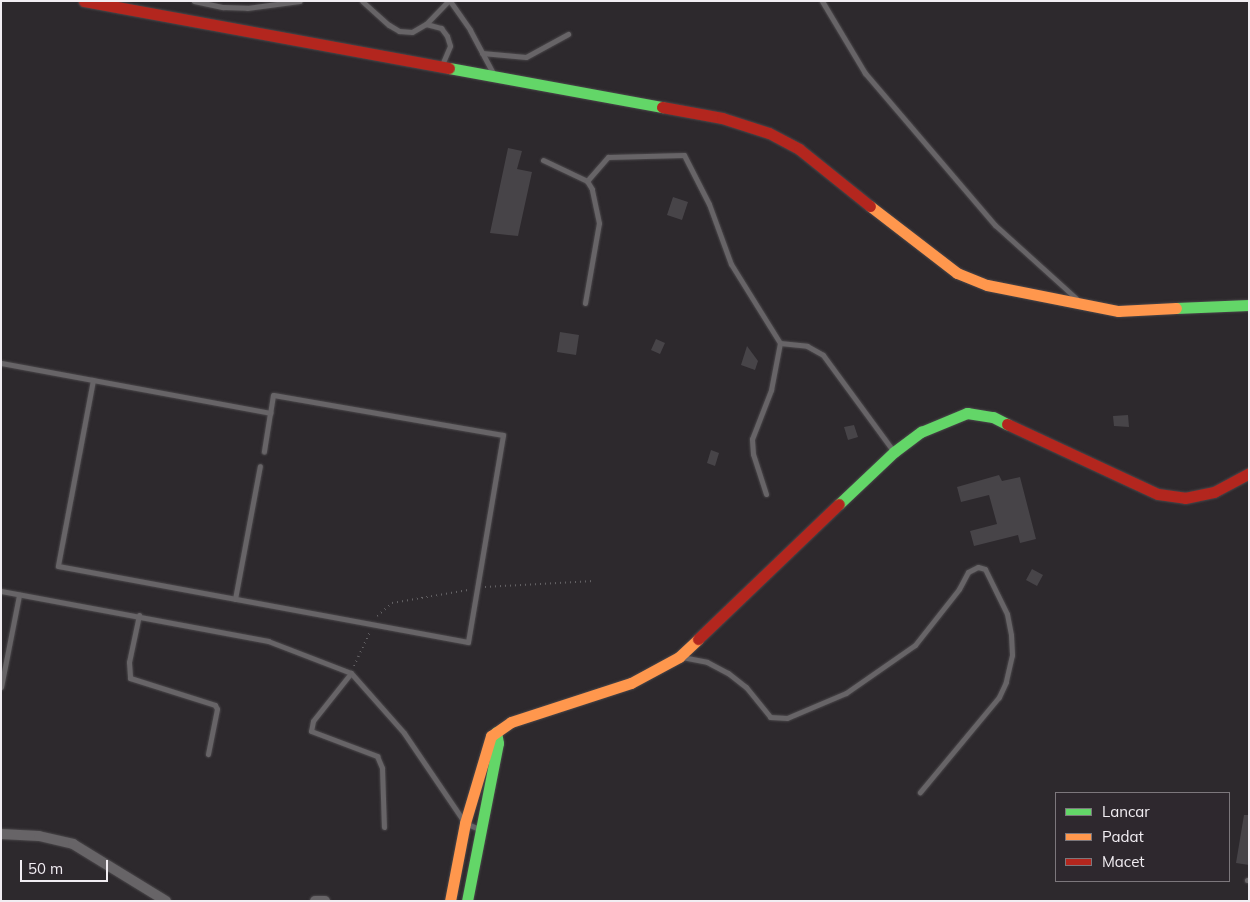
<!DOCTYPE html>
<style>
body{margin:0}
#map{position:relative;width:1250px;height:902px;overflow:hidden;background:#2d292d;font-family:Mulish,sans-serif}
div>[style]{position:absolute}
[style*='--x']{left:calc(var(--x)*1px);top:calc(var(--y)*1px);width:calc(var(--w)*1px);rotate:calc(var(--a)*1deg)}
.building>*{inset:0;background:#474448}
.path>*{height:2px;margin-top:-1px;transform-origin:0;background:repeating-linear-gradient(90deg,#636164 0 1px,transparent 0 5px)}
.roads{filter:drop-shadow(0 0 1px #4a474a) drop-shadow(0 0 1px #4a474a)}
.lane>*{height:5px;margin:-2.5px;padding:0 2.5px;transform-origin:2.5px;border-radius:2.5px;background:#676467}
.street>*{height:10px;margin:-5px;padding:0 5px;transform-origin:5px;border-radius:5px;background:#676467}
.fast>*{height:11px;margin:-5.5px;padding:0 5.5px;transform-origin:5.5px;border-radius:5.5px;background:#63d668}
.slow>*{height:11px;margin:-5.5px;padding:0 5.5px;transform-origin:5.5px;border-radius:5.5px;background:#ff974d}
.jam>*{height:11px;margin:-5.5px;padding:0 5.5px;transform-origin:5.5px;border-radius:5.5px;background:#b3261e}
span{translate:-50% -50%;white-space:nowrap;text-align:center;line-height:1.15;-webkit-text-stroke:5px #2e282e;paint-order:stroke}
.frame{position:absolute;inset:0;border:2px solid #f1edf2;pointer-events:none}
.legend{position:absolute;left:1055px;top:792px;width:175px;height:90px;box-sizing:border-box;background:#2e282e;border:1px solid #7c777c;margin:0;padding:6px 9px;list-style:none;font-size:15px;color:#f1edf2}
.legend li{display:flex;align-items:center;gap:10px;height:25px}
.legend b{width:25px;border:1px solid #7c777c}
.scale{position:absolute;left:20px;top:860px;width:88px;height:22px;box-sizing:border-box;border:2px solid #f1edf2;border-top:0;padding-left:6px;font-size:15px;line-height:18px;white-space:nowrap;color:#f1edf2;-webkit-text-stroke:4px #2e282e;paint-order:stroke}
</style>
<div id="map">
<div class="building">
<i style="clip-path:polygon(508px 148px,522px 151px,517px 169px,532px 172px,518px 236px,490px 233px)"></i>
<i style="clip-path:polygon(673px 197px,688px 202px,682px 220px,667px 215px)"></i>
<i style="clip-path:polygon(560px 332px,579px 335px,576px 355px,557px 352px)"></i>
<i style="clip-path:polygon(656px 339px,665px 343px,660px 354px,651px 350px)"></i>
<i style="clip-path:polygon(747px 346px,758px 361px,755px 370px,741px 365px)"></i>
<i style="clip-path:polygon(1128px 415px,1129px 427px,1114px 426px,1113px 416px)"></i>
<i style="clip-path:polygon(854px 425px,858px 437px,848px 440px,844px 427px)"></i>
<i style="clip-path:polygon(711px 450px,719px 453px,715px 466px,707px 463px)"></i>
<i style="clip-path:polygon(999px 475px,1002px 481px,1020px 477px,1036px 539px,1020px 543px,1018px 535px,974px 546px,970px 531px,997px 524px,989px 495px,961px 502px,957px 487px)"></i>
<i style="clip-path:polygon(1032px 569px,1043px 575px,1037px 586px,1026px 580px)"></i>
<i style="clip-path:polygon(1244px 815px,1249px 815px,1249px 865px,1236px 863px)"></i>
</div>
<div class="path">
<i style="--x:485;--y:587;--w:109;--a:-3.2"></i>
<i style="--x:377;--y:616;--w:20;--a:-41"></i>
<i style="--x:392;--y:603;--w:77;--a:-9.7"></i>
<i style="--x:354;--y:666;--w:38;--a:-65"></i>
</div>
<div class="roads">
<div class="lane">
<i style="--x:194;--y:1;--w:30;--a:12"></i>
<i style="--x:223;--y:7;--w:24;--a:2"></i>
<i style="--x:247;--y:8;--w:53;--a:-7.5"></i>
<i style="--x:362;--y:1;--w:36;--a:42"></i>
<i style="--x:389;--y:25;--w:12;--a:31"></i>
<i style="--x:399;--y:31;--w:13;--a:4"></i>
<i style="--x:412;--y:32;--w:16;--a:-30"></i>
<i style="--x:426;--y:24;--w:32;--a:-46"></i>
<i style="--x:450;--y:1;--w:35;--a:55"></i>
<i style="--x:470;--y:30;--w:49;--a:61.9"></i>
<i style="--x:822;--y:1;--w:84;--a:59.2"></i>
<i style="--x:865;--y:73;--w:200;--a:49.5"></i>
<i style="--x:995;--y:225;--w:110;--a:42.1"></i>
<i style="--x:426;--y:24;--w:16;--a:15"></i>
<i style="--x:441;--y:28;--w:10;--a:53"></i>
<i style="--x:447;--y:36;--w:10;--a:73"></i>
<i style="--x:450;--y:46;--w:21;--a:113"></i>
<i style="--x:482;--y:53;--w:44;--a:5.2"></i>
<i style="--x:526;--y:57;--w:48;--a:-28.7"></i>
<i style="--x:543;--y:160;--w:49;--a:25.5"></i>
<i style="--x:587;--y:181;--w:32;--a:-49"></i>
<i style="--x:608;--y:157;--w:76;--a:-1.5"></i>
<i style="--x:684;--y:155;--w:55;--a:63"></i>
<i style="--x:709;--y:204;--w:64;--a:69.9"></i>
<i style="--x:731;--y:264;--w:93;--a:58.2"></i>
<i style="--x:780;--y:343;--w:27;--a:6"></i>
<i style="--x:807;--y:346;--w:18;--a:29"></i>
<i style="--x:823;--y:355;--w:120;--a:53.8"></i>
<i style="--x:585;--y:303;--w:81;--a:-80.1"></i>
<i style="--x:599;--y:223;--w:35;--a:-102"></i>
<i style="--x:592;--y:189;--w:9;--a:-122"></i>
<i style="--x:1;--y:363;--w:274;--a:10.5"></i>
<i style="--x:270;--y:413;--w:39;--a:99"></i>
<i style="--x:93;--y:380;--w:189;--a:100.7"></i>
<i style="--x:58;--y:566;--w:417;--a:10.5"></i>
<i style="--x:468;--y:642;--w:210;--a:-80.4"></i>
<i style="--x:503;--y:435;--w:233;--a:-170.1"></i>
<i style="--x:273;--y:395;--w:18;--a:99"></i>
<i style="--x:766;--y:494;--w:42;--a:-108"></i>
<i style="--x:753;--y:454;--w:15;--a:-94"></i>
<i style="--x:752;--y:439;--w:53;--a:-68.8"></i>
<i style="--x:771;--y:390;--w:48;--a:-79.2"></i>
<i style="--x:1;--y:591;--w:272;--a:10.6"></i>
<i style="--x:268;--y:641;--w:89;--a:21.1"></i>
<i style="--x:351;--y:673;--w:80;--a:48.5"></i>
<i style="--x:404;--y:733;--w:109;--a:55.9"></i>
<i style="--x:465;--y:823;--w:15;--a:23"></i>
<i style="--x:235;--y:599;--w:135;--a:-79.4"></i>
<i style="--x:139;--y:615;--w:48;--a:102"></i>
<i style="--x:129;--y:662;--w:16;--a:86"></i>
<i style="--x:130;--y:678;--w:89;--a:17.6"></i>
<i style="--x:215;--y:705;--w:4;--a:63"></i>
<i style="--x:217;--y:709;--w:46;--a:101.3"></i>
<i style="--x:682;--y:657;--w:25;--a:11"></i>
<i style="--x:707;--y:662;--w:24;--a:28"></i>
<i style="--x:728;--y:673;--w:23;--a:38"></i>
<i style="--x:746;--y:687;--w:38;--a:51"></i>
<i style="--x:770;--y:717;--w:17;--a:3"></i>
<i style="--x:787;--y:718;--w:64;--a:-23"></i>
<i style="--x:846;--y:693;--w:84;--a:-34.8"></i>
<i style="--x:915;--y:645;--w:71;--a:-51.8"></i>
<i style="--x:959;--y:589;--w:19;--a:-62"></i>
<i style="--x:968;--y:572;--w:11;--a:-27"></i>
<i style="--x:978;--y:567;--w:7;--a:16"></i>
<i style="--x:985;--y:569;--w:50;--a:63.9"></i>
<i style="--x:1007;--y:614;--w:21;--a:79"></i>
<i style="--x:1011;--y:635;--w:20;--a:87"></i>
<i style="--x:1012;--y:655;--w:28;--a:103"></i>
<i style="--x:1006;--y:682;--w:17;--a:115"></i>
<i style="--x:999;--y:697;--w:124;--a:129.7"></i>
<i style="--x:351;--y:673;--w:61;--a:128.4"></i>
<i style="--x:313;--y:721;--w:10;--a:101"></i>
<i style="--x:311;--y:731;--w:71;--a:20.7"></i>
<i style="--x:377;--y:756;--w:13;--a:67"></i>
<i style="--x:382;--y:768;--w:59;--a:88.1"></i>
<i style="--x:1;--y:687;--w:94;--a:-78.9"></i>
<i style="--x:1247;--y:880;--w:2;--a:0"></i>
</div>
<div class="street">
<i style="--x:1;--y:834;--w:38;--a:3"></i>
<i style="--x:39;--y:836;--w:35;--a:13"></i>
<i style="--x:73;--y:844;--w:109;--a:31.5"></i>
<i style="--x:315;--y:901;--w:10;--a:0"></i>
</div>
<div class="fast">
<i style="--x:449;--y:68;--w:217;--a:10.4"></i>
<i style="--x:1176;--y:308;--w:73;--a:-2.4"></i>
<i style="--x:839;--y:504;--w:76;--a:-43.4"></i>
<i style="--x:894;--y:452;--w:34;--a:-37"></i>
<i style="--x:921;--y:432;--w:50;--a:-22.4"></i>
<i style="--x:967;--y:413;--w:26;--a:9"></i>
<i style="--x:993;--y:417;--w:16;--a:27"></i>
<i style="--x:467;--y:901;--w:161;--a:-78.9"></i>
<i style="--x:498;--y:743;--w:11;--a:-100"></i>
</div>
<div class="slow">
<i style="--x:870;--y:206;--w:110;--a:37.6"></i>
<i style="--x:957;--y:273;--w:32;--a:22"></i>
<i style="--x:987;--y:285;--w:134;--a:11.2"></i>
<i style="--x:1118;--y:311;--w:58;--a:-3"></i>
<i style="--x:450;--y:901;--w:79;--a:-79.1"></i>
<i style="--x:465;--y:823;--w:91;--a:-73.4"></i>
<i style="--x:491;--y:736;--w:24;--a:-35"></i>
<i style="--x:511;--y:722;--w:126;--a:-18"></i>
<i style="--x:631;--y:683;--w:55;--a:-28.4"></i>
<i style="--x:679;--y:657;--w:26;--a:-43"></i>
</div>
<div class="jam">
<i style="--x:84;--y:1;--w:371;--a:10.4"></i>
<i style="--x:662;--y:107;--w:61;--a:10.4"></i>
<i style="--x:722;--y:118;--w:49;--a:17.7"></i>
<i style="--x:769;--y:133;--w:34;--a:28"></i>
<i style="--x:799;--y:149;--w:91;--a:38.8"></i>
<i style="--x:1007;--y:424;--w:166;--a:24.9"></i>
<i style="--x:1158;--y:494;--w:27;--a:8"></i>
<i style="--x:1185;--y:498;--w:30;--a:-12"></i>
<i style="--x:1214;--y:492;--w:40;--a:-28"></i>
<i style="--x:698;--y:639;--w:195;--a:-43.8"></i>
</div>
</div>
<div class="frame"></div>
<ul class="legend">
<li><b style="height:6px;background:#63d668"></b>Lancar</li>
<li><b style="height:6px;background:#ff974d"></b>Padat</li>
<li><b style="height:6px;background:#b3261e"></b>Macet</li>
</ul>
<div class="scale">50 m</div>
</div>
